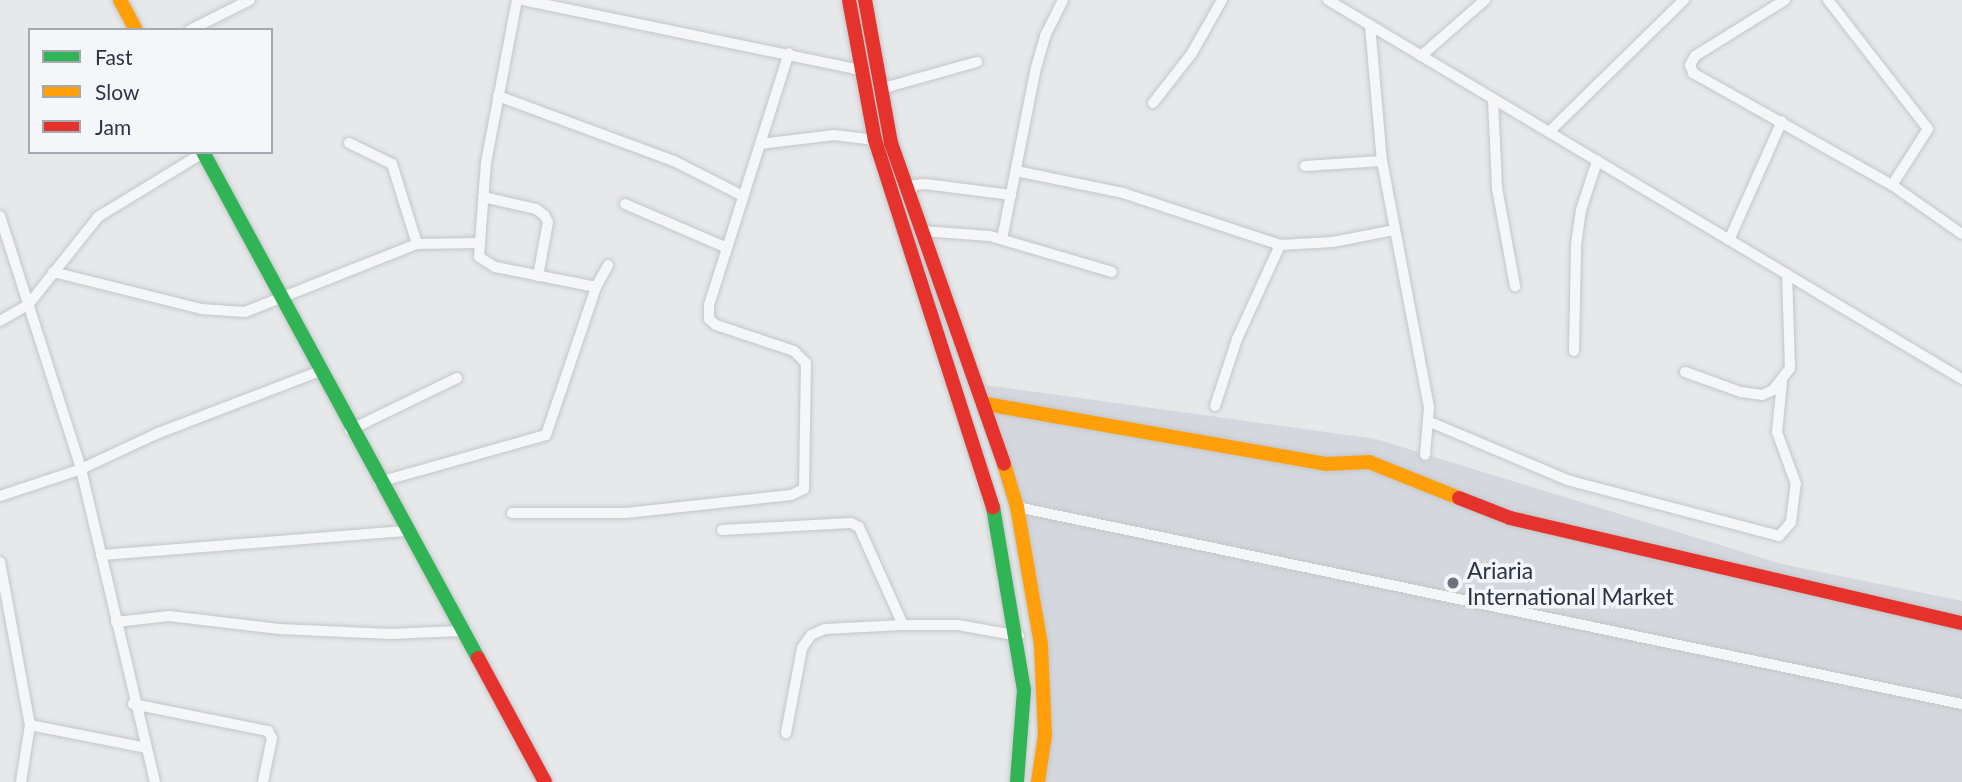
<!DOCTYPE html>
<style>
body{margin:0}
#map{position:relative;width:1962px;height:782px;overflow:hidden;background:#e6e8ea;font-family:Lato,sans-serif}
div>[style]{position:absolute}
[style*='--x']{left:calc(var(--x)*1px);top:calc(var(--y)*1px);width:calc(var(--w)*1px);rotate:calc(var(--a)*1deg)}
.built>*{inset:0;background:#d4d7dd}
.roads{filter:drop-shadow(0 0 2px #c4c6c8) drop-shadow(0 0 2px #c4c6c8)}
.street>*{height:10px;margin:-5px;padding:0 5px;transform-origin:5px;border-radius:5px;background:#f5f6f7}
.fast>*{height:14px;margin:-7px;padding:0 7px;transform-origin:7px;border-radius:7px;background:#30b455}
.slow>*{height:14px;margin:-7px;padding:0 7px;transform-origin:7px;border-radius:7px;background:#ff9f0a}
.jam>*{height:14px;margin:-7px;padding:0 7px;transform-origin:7px;border-radius:7px;background:#e5322d}
.dots>*{width:19px;height:19px;translate:-50% -50%;box-sizing:border-box;border:4px solid #f4f6f9;border-radius:50%}
span{translate:-50% -50%;white-space:nowrap;text-align:center;line-height:1.15;-webkit-text-stroke:7px #f4f6f9;paint-order:stroke}
.poi-label{font-size:23px;color:#2b3445}
.left{translate:0 -50%;text-align:left}
.legend{position:absolute;left:28px;top:28px;width:245px;height:126px;box-sizing:border-box;background:#f4f6f9;border:2px solid #a4a8b1;margin:0;padding:9px 12px;list-style:none;font-size:21px;color:#2b3445}
.legend li{display:flex;align-items:center;gap:14px;height:35px}
.legend b{width:35px;border:2px solid #a4a8b1}
</style>
<div id="map">
<div class="built">
<i style="clip-path:polygon(986px 385px,1376px 439px,1782px 564px,1962px 601px,1962px 782px,1035px 782px,1049px 688px)"></i>
</div>
<div class="roads">
<div class="street">
<i style="--x:517;--y:0;--w:165;--a:100.8"></i>
<i style="--x:486;--y:162;--w:95;--a:94.2"></i>
<i style="--x:479;--y:257;--w:19;--a:32"></i>
<i style="--x:495;--y:267;--w:103;--a:11.2"></i>
<i style="--x:523;--y:0;--w:344;--a:11.7"></i>
<i style="--x:1328;--y:0;--w:739;--a:30.87"></i>
<i style="--x:1785;--y:0;--w:106;--a:148.1"></i>
<i style="--x:1695;--y:56;--w:10;--a:119"></i>
<i style="--x:1690;--y:65;--w:9;--a:69"></i>
<i style="--x:1693;--y:73;--w:228;--a:29.4"></i>
<i style="--x:1892;--y:185;--w:85;--a:35"></i>
<i style="--x:1828;--y:0;--w:163;--a:52.2"></i>
<i style="--x:1928;--y:129;--w:67;--a:122.7"></i>
<i style="--x:1370;--y:25;--w:137;--a:85"></i>
<i style="--x:1382;--y:161;--w:250;--a:79.2"></i>
<i style="--x:1429;--y:407;--w:48;--a:94.8"></i>
<i style="--x:190;--y:30;--w:67;--a:-26.6"></i>
<i style="--x:1421;--y:56;--w:85;--a:-41.2"></i>
<i style="--x:880;--y:89;--w:101;--a:-15.6"></i>
<i style="--x:498;--y:96;--w:188;--a:20.3"></i>
<i style="--x:674;--y:161;--w:77;--a:26.9"></i>
<i style="--x:1493;--y:99;--w:89;--a:87.4"></i>
<i style="--x:1497;--y:188;--w:100;--a:79.6"></i>
<i style="--x:1153;--y:103;--w:63;--a:-52"></i>
<i style="--x:1192;--y:53;--w:61;--a:-60.5"></i>
<i style="--x:1549;--y:132;--w:189;--a:-44.4"></i>
<i style="--x:349;--y:143;--w:48;--a:26"></i>
<i style="--x:392;--y:164;--w:84;--a:72.6"></i>
<i style="--x:760;--y:144;--w:75;--a:-6.9"></i>
<i style="--x:834;--y:135;--w:41;--a:7"></i>
<i style="--x:1305;--y:166;--w:77;--a:-3.7"></i>
<i style="--x:1016;--y:171;--w:109;--a:11.6"></i>
<i style="--x:1123;--y:193;--w:165;--a:18.3"></i>
<i style="--x:1280;--y:245;--w:53;--a:-3.2"></i>
<i style="--x:1333;--y:242;--w:62;--a:-11.1"></i>
<i style="--x:910;--y:195;--w:10;--a:-73"></i>
<i style="--x:913;--y:185;--w:12;--a:-5"></i>
<i style="--x:925;--y:184;--w:87;--a:7.3"></i>
<i style="--x:483;--y:197;--w:54;--a:12.8"></i>
<i style="--x:536;--y:209;--w:10;--a:37"></i>
<i style="--x:544;--y:215;--w:8;--a:60"></i>
<i style="--x:548;--y:222;--w:55;--a:100.5"></i>
<i style="--x:625;--y:204;--w:111;--a:23.3"></i>
<i style="--x:0;--y:216;--w:266;--a:72.2"></i>
<i style="--x:81;--y:469;--w:322;--a:76.7"></i>
<i style="--x:922;--y:231;--w:68;--a:4.2"></i>
<i style="--x:990;--y:236;--w:127;--a:16.4"></i>
<i style="--x:1002;--y:239;--w:174;--a:-78.8"></i>
<i style="--x:1036;--y:68;--w:33;--a:-74"></i>
<i style="--x:1045;--y:36;--w:40;--a:-63.4"></i>
<i style="--x:1729;--y:240;--w:130;--a:-66"></i>
<i style="--x:53;--y:272;--w:153;--a:14"></i>
<i style="--x:201;--y:309;--w:44;--a:3.9"></i>
<i style="--x:245;--y:312;--w:185;--a:-21.6"></i>
<i style="--x:417;--y:244;--w:62;--a:-0.9"></i>
<i style="--x:0;--y:321;--w:32;--a:-30"></i>
<i style="--x:28;--y:305;--w:112;--a:-51.5"></i>
<i style="--x:98;--y:217;--w:123;--a:-31.4"></i>
<i style="--x:1574;--y:351;--w:106;--a:-88.9"></i>
<i style="--x:1576;--y:245;--w:35;--a:-82"></i>
<i style="--x:1581;--y:210;--w:52;--a:-71.9"></i>
<i style="--x:1685;--y:372;--w:59;--a:19.7"></i>
<i style="--x:1741;--y:392;--w:21;--a:8"></i>
<i style="--x:1762;--y:395;--w:12;--a:-24"></i>
<i style="--x:1773;--y:390;--w:28;--a:-52"></i>
<i style="--x:1790;--y:368;--w:94;--a:-91.8"></i>
<i style="--x:1215;--y:406;--w:71;--a:-71.8"></i>
<i style="--x:1237;--y:339;--w:103;--a:-65.4"></i>
<i style="--x:1430;--y:422;--w:149;--a:22.9"></i>
<i style="--x:1567;--y:480;--w:219;--a:14.8"></i>
<i style="--x:1779;--y:536;--w:18;--a:-49"></i>
<i style="--x:1791;--y:522;--w:38;--a:-83"></i>
<i style="--x:1796;--y:484;--w:55;--a:-110.1"></i>
<i style="--x:1777;--y:432;--w:50;--a:-84.3"></i>
<i style="--x:350;--y:430;--w:119;--a:-25.9"></i>
<i style="--x:379;--y:482;--w:173;--a:-15.7"></i>
<i style="--x:546;--y:435;--w:156;--a:-71.3"></i>
<i style="--x:596;--y:287;--w:25;--a:-61"></i>
<i style="--x:0;--y:496;--w:85;--a:-18.4"></i>
<i style="--x:81;--y:469;--w:83;--a:-25"></i>
<i style="--x:156;--y:434;--w:176;--a:-21"></i>
<i style="--x:1017;--y:507;--w:965;--a:11.78"></i>
<i style="--x:512;--y:513;--w:114;--a:0"></i>
<i style="--x:626;--y:513;--w:166;--a:-6.2"></i>
<i style="--x:791;--y:495;--w:14;--a:-25"></i>
<i style="--x:804;--y:489;--w:126;--a:-89.1"></i>
<i style="--x:806;--y:363;--w:17;--a:-135"></i>
<i style="--x:794;--y:351;--w:82;--a:-161.6"></i>
<i style="--x:716;--y:325;--w:9;--a:-139"></i>
<i style="--x:709;--y:319;--w:14;--a:-90"></i>
<i style="--x:709;--y:305;--w:264;--a:-72.4"></i>
<i style="--x:722;--y:530;--w:129;--a:-3.1"></i>
<i style="--x:851;--y:523;--w:9;--a:27"></i>
<i style="--x:859;--y:527;--w:107;--a:65.8"></i>
<i style="--x:101;--y:555;--w:306;--a:-4.5"></i>
<i style="--x:0;--y:562;--w:166;--a:79.6"></i>
<i style="--x:30;--y:725;--w:58;--a:99"></i>
<i style="--x:116;--y:622;--w:53;--a:-6.5"></i>
<i style="--x:169;--y:616;--w:111;--a:6.7"></i>
<i style="--x:279;--y:629;--w:111;--a:2.6"></i>
<i style="--x:390;--y:634;--w:73;--a:-2.4"></i>
<i style="--x:133;--y:704;--w:138;--a:11.3"></i>
<i style="--x:268;--y:731;--w:8;--a:60"></i>
<i style="--x:272;--y:738;--w:45;--a:101.6"></i>
<i style="--x:30;--y:725;--w:118;--a:11.2"></i>
<i style="--x:786;--y:733;--w:86;--a:-79.3"></i>
<i style="--x:802;--y:648;--w:16;--a:-55"></i>
<i style="--x:811;--y:635;--w:15;--a:-23"></i>
<i style="--x:825;--y:629;--w:78;--a:-2.9"></i>
<i style="--x:903;--y:625;--w:55;--a:0"></i>
<i style="--x:958;--y:625;--w:62;--a:10.2"></i>
</div>
<div class="fast">
<i style="--x:203;--y:152;--w:576;--a:61.48"></i>
<i style="--x:993;--y:507;--w:186;--a:80.4"></i>
<i style="--x:1024;--y:690;--w:92;--a:94.4"></i>
</div>
<div class="slow">
<i style="--x:120;--y:0;--w:34;--a:62"></i>
<i style="--x:986;--y:404;--w:345;--a:10"></i>
<i style="--x:1326;--y:464;--w:43;--a:-2.7"></i>
<i style="--x:1369;--y:462;--w:97;--a:21.8"></i>
<i style="--x:1004;--y:464;--w:45;--a:73.2"></i>
<i style="--x:1017;--y:507;--w:140;--a:80.1"></i>
<i style="--x:1041;--y:645;--w:90;--a:87.5"></i>
<i style="--x:1045;--y:735;--w:48;--a:98.5"></i>
</div>
<div class="jam">
<i style="--x:849;--y:0;--w:142;--a:79.5"></i>
<i style="--x:875;--y:140;--w:386;--a:72.2"></i>
<i style="--x:865;--y:0;--w:145;--a:79.7"></i>
<i style="--x:891;--y:143;--w:340;--a:70.6"></i>
<i style="--x:1459;--y:498;--w:55;--a:21.4"></i>
<i style="--x:1510;--y:518;--w:464;--a:13.1"></i>
<i style="--x:478;--y:658;--w:141;--a:61.6"></i>
</div>
</div>
<div class="dots">
<i style="left:1453px;top:583px;background:#6c737f"></i>
</div>
<div class="poi-label">
<span class="left" style="left:1467px;top:583px">Ariaria<br>International Market</span>
</div>
<ul class="legend">
<li><b style="height:9px;background:#30b455"></b>Fast</li>
<li><b style="height:9px;background:#ff9f0a"></b>Slow</li>
<li><b style="height:9px;background:#e5322d"></b>Jam</li>
</ul>
</div>
